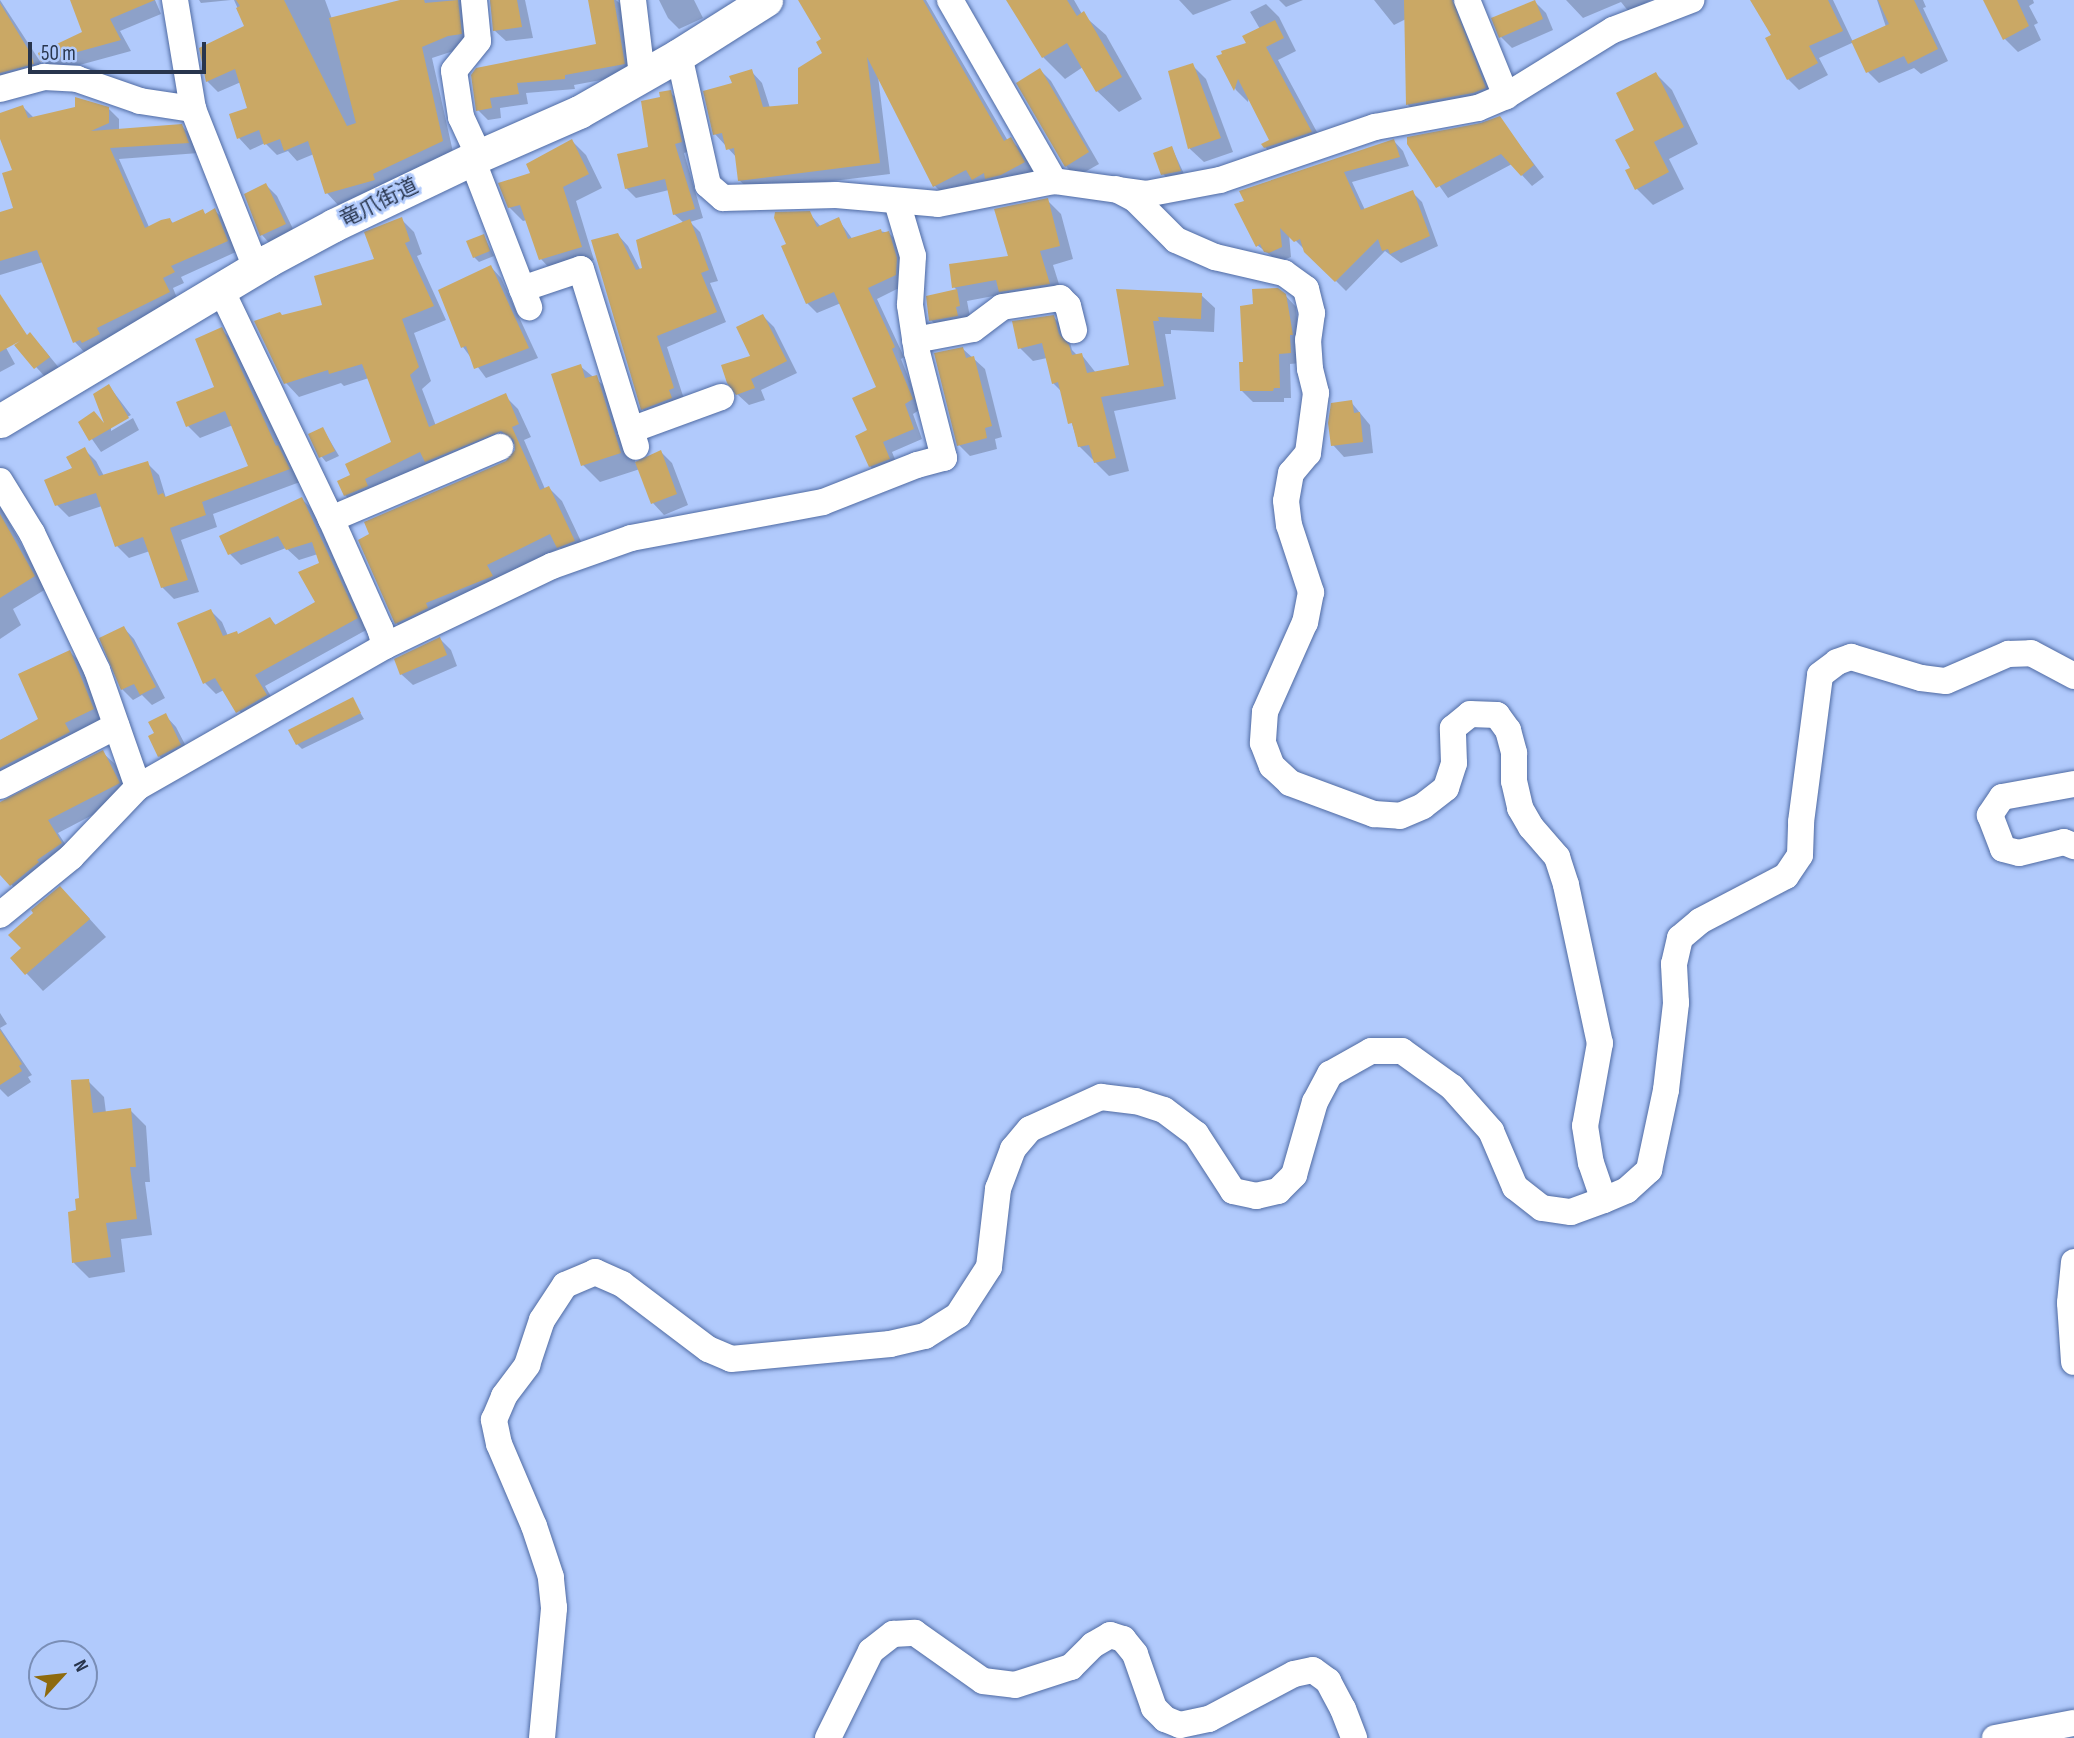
<!DOCTYPE html>
<meta charset="utf-8">
<style>
body{margin:0}
#map{position:relative;width:2074px;height:1738px;overflow:hidden;background:#b1cafc;font-family:"Sofia Sans Condensed","Noto Sans JP",sans-serif}
div>[style]{position:absolute}
[style*='--x']{left:calc(var(--x)*1px);top:calc(var(--y)*1px);width:calc(var(--w)*1px);rotate:calc(var(--a)*1deg)}
.shadow>*{inset:0;background:#0003}
.building>*{inset:0;background:#caa865}
.roads{filter:drop-shadow(0 0 2px #506ba3) drop-shadow(0 0 2px #506ba3)}
.minor>*{height:26px;margin:-13px;padding:0 13px;transform-origin:13px;border-radius:13px;background:#fff}
.major>*{height:33px;margin:-16.5px;padding:0 16.5px;transform-origin:16.5px;border-radius:16.5px;background:#fff}
span{translate:-50% -50%;white-space:nowrap;text-align:center;line-height:1.15;-webkit-text-stroke:5px #b1cafc;paint-order:stroke}
.street-label{font-size:21px;color:#28354d}
.north{position:absolute;left:28px;top:1640px;width:70px;height:70px;box-sizing:border-box;background:#b1cafc;border:2px solid #7a8eb6;border-radius:50%;rotate:63deg;font-size:19px;font-weight:700;line-height:28px;text-align:center;color:#28354d}
.north::after{content:'';display:block;margin:auto;width:24px;height:32px;background:#8e6a0d;clip-path:polygon(50% 0,100% 100%,50% 72%,0 100%)}
.scale{position:absolute;left:28px;top:42px;width:178px;height:32px;box-sizing:border-box;border:4px solid #28354d;border-top:0;padding-left:9px;font-size:21px;line-height:24px;white-space:nowrap;color:#28354d;-webkit-text-stroke:5px #b1cafc;paint-order:stroke}
</style>
<div id="map">
<div class="shadow">
<i style="clip-path:polygon(0 0,47px 72px,0 93px)"></i>
<i style="clip-path:polygon(72px 0,155px 0,161px 14px,120px 31px,131px 51px,54px 72px,43px 61px,84px 33px)"></i>
<i style="clip-path:polygon(199px 0,231px 0,201px 3px)"></i>
<i style="clip-path:polygon(234px 0,325px 0,332px 19px,410px 0,475px 0,472px 45px,432px 58px,453px 152px,338px 205px,327px 193px,314px 154px,297px 161px,288px 151px,277px 155px,265px 143px,250px 150px,239px 138px,231px 115px,249px 109px,241px 82px,218px 92px,207px 81px,246px 27px)"></i>
<i style="clip-path:polygon(490px 0,525px 0,533px 38px,506px 41px,494px 30px)"></i>
<i style="clip-path:polygon(611px 0,616px 0,626px 9px,634px 74px,574px 85px,575px 89px,526px 93px,528px 104px,500px 108px,501px 118px,488px 120px,478px 110px,472px 76px,598px 45px)"></i>
<i style="clip-path:polygon(659px 0,694px 0,703px 18px,679px 29px,668px 18px)"></i>
<i style="clip-path:polygon(805px 0,926px 0,1008px 141px,1011px 140px,1022px 151px,1035px 174px,984px 190px,976px 182px,946px 197px,935px 186px,878px 76px,890px 174px,751px 191px,739px 180px,737px 158px,715px 134px,734px 84px,751px 71px,762px 83px,770px 108px,800px 106px,825px 53px,823px 40px)"></i>
<i style="clip-path:polygon(1008px 0,1074px 0,1082px 14px,1106px 35px,1142px 99px,1119px 112px,1097px 91px,1083px 67px,1065px 79px,1043px 57px)"></i>
<i style="clip-path:polygon(1179px 0,1232px 0,1193px 15px)"></i>
<i style="clip-path:polygon(1279px 0,1303px 0,1286px 7px)"></i>
<i style="clip-path:polygon(1374px 0,1470px 0,1498px 101px,1421px 118px,1408px 105px,1406px 19px,1394px 25px)"></i>
<i style="clip-path:polygon(1566px 0,1651px 0,1629px 12px,1621px 2px,1583px 18px)"></i>
<i style="clip-path:polygon(1762px 0,1833px 0,1853px 42px,1886px 27px,1877px 0,1923px 0,1926px 7px,1923px 8px,1948px 61px,1921px 74px,1914px 68px,1879px 83px,1868px 72px,1854px 42px,1819px 58px,1828px 75px,1799px 90px,1788px 79px)"></i>
<i style="clip-path:polygon(1985px 0,2033px 0,2034px 3px,2029px 6px,2038px 23px,2034px 25px,2041px 40px,2018px 52px,2005px 39px)"></i>
<i style="clip-path:polygon(1535px 2px,1546px 13px,1553px 30px,1512px 48px,1501px 37px)"></i>
<i style="clip-path:polygon(1266px 4px,1279px 17px,1296px 51px,1278px 60px,1324px 145px,1278px 161px,1265px 147px,1272px 141px,1249px 97px,1248px 102px,1236px 90px,1219px 57px,1248px 44px,1260px 29px,1250px 12px)"></i>
<i style="clip-path:polygon(1192px 65px,1206px 79px,1233px 152px,1204px 162px,1190px 149px,1170px 72px)"></i>
<i style="clip-path:polygon(1040px 70px,1051px 81px,1099px 164px,1076px 177px,1065px 165px)"></i>
<i style="clip-path:polygon(1656px 74px,1672px 90px,1698px 144px,1669px 159px,1684px 189px,1653px 205px,1637px 189px,1637px 130px)"></i>
<i style="clip-path:polygon(670px 92px,679px 101px,691px 151px,684px 153px,703px 218px,690px 222px,700px 232px,718px 281px,710px 283px,726px 322px,667px 347px,684px 399px,653px 419px,642px 409px,618px 235px,628px 246px,641px 271px,684px 223px,674px 214px,669px 190px,636px 198px,626px 188px,650px 148px,662px 99px)"></i>
<i style="clip-path:polygon(23px 107px,34px 118px,108px 108px,119px 119px,119px 131px,182px 126px,192px 137px,199px 153px,119px 159px,149px 227px,170px 220px,174px 224px,202px 211px,206px 215px,215px 211px,226px 221px,238px 251px,181px 277px,184px 283px,173px 288px,179px 303px,85px 353px,75px 342px,43px 262px,0 275px,0 214px,15px 209px,14px 171px,0 134px,0 115px)"></i>
<i style="clip-path:polygon(1499px 118px,1544px 177px,1532px 186px,1512px 164px,1448px 198px,1409px 143px)"></i>
<i style="clip-path:polygon(572px 141px,586px 155px,602px 188px,576px 201px,594px 260px,554px 273px,541px 259px,527px 220px,523px 221px,509px 207px,533px 174px)"></i>
<i style="clip-path:polygon(1394px 141px,1403px 151px,1409px 166px,1352px 182px,1365px 210px,1412px 192px,1422px 202px,1438px 246px,1401px 263px,1385px 251px,1346px 291px,1289px 234px,1291px 257px,1279px 262px,1257px 245px,1237px 205px)"></i>
<i style="clip-path:polygon(1172px 148px,1185px 176px,1168px 179px,1163px 174px)"></i>
<i style="clip-path:polygon(266px 185px,277px 196px,296px 235px,273px 247px,262px 235px,246px 195px)"></i>
<i style="clip-path:polygon(1047px 200px,1061px 214px,1073px 259px,1053px 265px,1063px 297px,1004px 294px,967px 301px,970px 317px,942px 332px,931px 320px,928px 298px,957px 290px,954px 287px,1010px 257px)"></i>
<i style="clip-path:polygon(809px 213px,821px 227px,838px 219px,853px 240px,880px 231px,889px 233px,899px 243px,905px 285px,877px 299px,904px 357px,901px 359px,921px 409px,913px 414px,922px 439px,892px 452px,899px 469px,880px 476px,870px 466px,869px 431px,878px 388px,841px 303px,817px 313px,807px 303px,788px 245px)"></i>
<i style="clip-path:polygon(401px 219px,414px 232px,422px 254px,417px 256px,446px 320px,414px 333px,431px 381px,422px 389px,436px 426px,505px 396px,518px 409px,531px 437px,524px 440px,545px 489px,549px 488px,562px 501px,587px 554px,571px 560px,560px 548px,499px 578px,409px 636px,396px 623px,507px 463px,515px 457px,516px 443px,358px 509px,345px 495px,352px 476px,394px 443px,369px 378px,344px 386px,341px 383px,299px 397px,286px 383px,283px 317px,324px 306px,377px 260px)"></i>
<i style="clip-path:polygon(484px 236px,494px 256px,479px 262px,474px 257px)"></i>
<i style="clip-path:polygon(491px 267px,501px 278px,538px 358px,486px 378px,463px 347px)"></i>
<i style="clip-path:polygon(1118px 291px,1201px 295px,1215px 308px,1214px 332px,1171px 330px,1171px 334px,1165px 334px,1176px 399px,1114px 411px,1129px 471px,1109px 476px,1079px 446px,1062px 392px,1053px 383px,1047px 358px,1033px 361px,1020px 348px,1053px 317px,1067px 330px,1072px 350px,1077px 355px,1081px 354px,1096px 373px,1131px 366px)"></i>
<i style="clip-path:polygon(1285px 295px,1296px 307px,1301px 363px,1290px 364px,1291px 398px,1284px 398px,1284px 402px,1253px 402px,1242px 391px,1245px 364px)"></i>
<i style="clip-path:polygon(763px 316px,774px 327px,797px 373px,761px 390px,765px 400px,749px 405px,737px 394px,753px 357px)"></i>
<i style="clip-path:polygon(221px 329px,233px 341px,300px 482px,213px 514px,217px 527px,181px 540px,199px 592px,174px 599px,162px 587px,150px 551px,129px 558px,117px 546px,102px 506px,69px 517px,57px 505px,84px 449px,96px 461px,104px 476px,147px 463px,159px 475px,166px 498px,250px 467px,233px 425px,200px 438px,188px 426px,216px 388px)"></i>
<i style="clip-path:polygon(0 337px,15px 364px,0 372px)"></i>
<i style="clip-path:polygon(17px 346px,41px 346px,60px 369px,47px 379px)"></i>
<i style="clip-path:polygon(963px 349px,985px 369px,1002px 437px,995px 439px,997px 449px,970px 456px,959px 445px)"></i>
<i style="clip-path:polygon(580px 366px,614px 394px,636px 464px,661px 452px,672px 463px,688px 505px,664px 515px,653px 503px,640px 469px,600px 482px,583px 465px)"></i>
<i style="clip-path:polygon(109px 386px,131px 415px,111px 426px,111px 431px,133px 418px,139px 430px,101px 452px,80px 422px,107px 426px)"></i>
<i style="clip-path:polygon(1351px 402px,1370px 425px,1373px 453px,1344px 457px,1333px 445px)"></i>
<i style="clip-path:polygon(323px 429px,339px 456px,326px 462px,321px 456px)"></i>
<i style="clip-path:polygon(302px 499px,313px 510px,325px 534px,368px 629px,265px 686px,277px 707px,248px 723px,224px 690px,216px 694px,205px 683px,211px 611px,222px 622px,228px 636px,239px 636px,270px 619px,277px 626px,317px 603px,322px 564px,318px 554px,299px 560px,286px 548px,241px 565px,230px 554px)"></i>
<i style="clip-path:polygon(0 506px,46px 589px,13px 609px,21px 625px,0 639px)"></i>
<i style="clip-path:polygon(124px 628px,134px 639px,165px 698px,152px 705px,142px 695px,133px 700px,122px 689px,102px 639px)"></i>
<i style="clip-path:polygon(440px 639px,451px 650px,457px 666px,413px 685px,401px 674px)"></i>
<i style="clip-path:polygon(70px 652px,82px 664px,105px 722px,0 790px,0 740px,40px 720px)"></i>
<i style="clip-path:polygon(352px 699px,364px 719px,302px 749px,297px 744px)"></i>
<i style="clip-path:polygon(165px 715px,176px 727px,191px 756px,171px 768px,159px 756px,150px 737px,156px 734px)"></i>
<i style="clip-path:polygon(103px 753px,115px 764px,131px 795px,58px 833px,73px 856px,23px 897px,0 872px,0 802px,7px 802px)"></i>
<i style="clip-path:polygon(77px 905px,106px 937px,43px 991px,12px 958px)"></i>
<i style="clip-path:polygon(0 1013px,7px 1024px,0 1028px,32px 1075px,28px 1077px,31px 1082px,8px 1097px,0 1089px)"></i>
<i style="clip-path:polygon(88px 1081px,104px 1097px,106px 1113px,130px 1110px,146px 1126px,150px 1182px,145px 1182px,152px 1235px,121px 1239px,125px 1272px,89px 1278px,74px 1263px,81px 1200px)"></i>
</div>
<div class="building">
<i style="clip-path:polygon(70px 0,155px 0,110px 19px,121px 40px,41px 62px,38px 53px,82px 32px)"></i>
<i style="clip-path:polygon(236px 0,284px 0,347px 126px,356px 123px,329px 18px,400px 0,424px 0,425px 3px,458px 0,462px 34px,448px 36px,422px 47px,443px 141px,373px 174px,375px 180px,325px 194px,308px 141px,284px 151px,280px 139px,264px 145px,259px 130px,237px 139px,229px 114px,247px 108px,235px 69px,206px 82px,199px 48px,244px 26px,236px 8px,240px 6px)"></i>
<i style="clip-path:polygon(490px 0,517px 0,522px 27px,493px 31px)"></i>
<i style="clip-path:polygon(588px 0,614px 0,625px 64px,565px 75px,565px 79px,517px 83px,519px 94px,490px 98px,492px 108px,476px 111px,471px 75px,476px 68px,596px 44px)"></i>
<i style="clip-path:polygon(798px 0,923px 0,1004px 141px,1011px 137px,1025px 162px,1001px 175px,985px 179px,984px 173px,972px 180px,966px 170px,933px 187px,867px 57px,880px 163px,738px 181px,734px 148px,726px 150px,722px 133px,713px 135px,703px 91px,732px 83px,729px 76px,752px 69px,763px 107px,798px 104px,798px 68px,822px 53px,816px 42px,821px 39px)"></i>
<i style="clip-path:polygon(1006px 0,1067px 0,1077px 16px,1084px 11px,1122px 77px,1096px 92px,1067px 43px,1042px 58px)"></i>
<i style="clip-path:polygon(1404px 0,1452px 0,1486px 88px,1473px 93px,1406px 105px)"></i>
<i style="clip-path:polygon(1535px 0,1543px 19px,1499px 38px,1491px 18px)"></i>
<i style="clip-path:polygon(1750px 0,1828px 0,1843px 31px,1809px 46px,1818px 63px,1787px 80px,1765px 38px,1771px 35px)"></i>
<i style="clip-path:polygon(1878px 0,1914px 0,1938px 49px,1908px 64px,1904px 56px,1866px 73px,1851px 41px,1889px 24px)"></i>
<i style="clip-path:polygon(1983px 0,2017px 0,2029px 26px,2003px 40px)"></i>
<i style="clip-path:polygon(0 3px,31px 54px,34px 64px,0 73px)"></i>
<i style="clip-path:polygon(1275px 20px,1284px 38px,1266px 47px,1312px 132px,1264px 148px,1261px 144px,1269px 140px,1238px 79px,1234px 91px,1216px 56px,1222px 54px,1221px 51px,1246px 43px,1242px 36px)"></i>
<i style="clip-path:polygon(1193px 63px,1221px 138px,1188px 149px,1168px 71px)"></i>
<i style="clip-path:polygon(1040px 68px,1089px 152px,1065px 167px,1016px 83px)"></i>
<i style="clip-path:polygon(1656px 72px,1684px 127px,1654px 142px,1669px 172px,1635px 190px,1625px 170px,1630px 168px,1615px 140px,1634px 130px,1616px 93px)"></i>
<i style="clip-path:polygon(671px 90px,682px 142px,675px 144px,695px 209px,673px 215px,665px 179px,625px 189px,617px 154px,648px 147px,641px 101px,660px 97px,659px 92px)"></i>
<i style="clip-path:polygon(75px 97px,109px 107px,109px 123px,91px 131px,182px 124px,189px 143px,110px 148px,145px 228px,161px 220px,170px 218px,172px 223px,203px 209px,205px 214px,215px 208px,228px 241px,171px 266px,175px 272px,163px 278px,170px 292px,97px 328px,100px 334px,82px 343px,80px 340px,73px 343px,37px 250px,0 261px,0 212px,13px 208px,2px 173px,12px 170px,0 139px,0 113px,23px 105px,28px 118px,75px 107px)"></i>
<i style="clip-path:polygon(1500px 116px,1534px 165px,1521px 176px,1501px 154px,1436px 188px,1407px 144px,1407px 137px,1481px 123px)"></i>
<i style="clip-path:polygon(572px 139px,589px 174px,563px 187px,582px 247px,539px 260px,520px 205px,508px 208px,498px 183px,530px 173px,526px 164px)"></i>
<i style="clip-path:polygon(1394px 139px,1400px 157px,1344px 172px,1361px 210px,1413px 190px,1430px 236px,1390px 254px,1388px 249px,1382px 251px,1378px 239px,1335px 282px,1304px 252px,1300px 239px,1294px 242px,1280px 228px,1282px 247px,1269px 253px,1264px 252px,1260px 244px,1256px 247px,1234px 204px,1244px 201px,1239px 191px)"></i>
<i style="clip-path:polygon(1172px 146px,1181px 171px,1161px 175px,1153px 153px)"></i>
<i style="clip-path:polygon(266px 183px,286px 224px,260px 236px,244px 194px)"></i>
<i style="clip-path:polygon(1048px 198px,1060px 246px,1040px 251px,1050px 284px,999px 292px,996px 280px,952px 288px,949px 264px,1008px 256px,994px 209px)"></i>
<i style="clip-path:polygon(810px 211px,817px 227px,839px 217px,848px 239px,881px 229px,882px 233px,889px 231px,897px 258px,896px 275px,868px 288px,895px 347px,892px 349px,913px 399px,905px 404px,914px 429px,883px 442px,890px 459px,869px 467px,855px 436px,867px 430px,852px 398px,876px 387px,834px 292px,806px 304px,781px 246px,786px 244px,774px 218px,775px 212px)"></i>
<i style="clip-path:polygon(402px 217px,410px 241px,405px 243px,434px 306px,402px 319px,419px 367px,410px 375px,429px 427px,506px 393px,519px 424px,512px 427px,540px 490px,549px 486px,575px 541px,557px 548px,550px 534px,487px 565px,493px 576px,426px 603px,428px 608px,395px 624px,358px 540px,369px 534px,364px 522px,506px 461px,515px 450px,514px 440px,501px 431px,425px 462px,420px 452px,365px 479px,368px 486px,344px 496px,337px 481px,350px 475px,345px 464px,391px 442px,362px 364px,329px 374px,328px 370px,284px 384px,254px 321px,280px 312px,282px 315px,322px 305px,314px 276px,374px 259px,364px 232px)"></i>
<i style="clip-path:polygon(690px 219px,709px 270px,701px 273px,717px 312px,657px 336px,674px 388px,669px 390px,672px 398px,641px 410px,591px 240px,618px 233px,636px 270px,642px 268px,636px 240px)"></i>
<i style="clip-path:polygon(484px 234px,490px 251px,473px 258px,466px 241px)"></i>
<i style="clip-path:polygon(491px 265px,529px 348px,474px 369px,466px 346px,461px 348px,438px 290px)"></i>
<i style="clip-path:polygon(1278px 288px,1286px 294px,1293px 335px,1290px 335px,1291px 353px,1279px 354px,1280px 388px,1274px 388px,1273px 391px,1240px 391px,1239px 362px,1243px 362px,1240px 306px,1253px 304px,1252px 289px)"></i>
<i style="clip-path:polygon(957px 289px,960px 306px,956px 307px,958px 316px,929px 321px,926px 296px)"></i>
<i style="clip-path:polygon(1116px 289px,1202px 293px,1201px 319px,1158px 317px,1159px 321px,1153px 321px,1164px 386px,1101px 397px,1116px 458px,1094px 463px,1089px 445px,1078px 447px,1072px 423px,1068px 424px,1058px 382px,1052px 384px,1042px 343px,1018px 349px,1012px 321px,1054px 315px,1059px 334px,1069px 345px,1072px 355px,1082px 353px,1087px 373px,1129px 365px)"></i>
<i style="clip-path:polygon(0 294px,27px 335px,30px 332px,50px 357px,34px 369px,14px 345px,20px 341px,0 352px)"></i>
<i style="clip-path:polygon(763px 314px,787px 361px,751px 379px,755px 388px,736px 395px,727px 383px,721px 365px,750px 356px,736px 327px)"></i>
<i style="clip-path:polygon(222px 327px,276px 446px,278px 445px,290px 469px,202px 502px,206px 515px,170px 528px,188px 580px,161px 588px,143px 537px,115px 547px,96px 493px,55px 506px,44px 480px,72px 468px,66px 457px,85px 447px,99px 476px,148px 461px,158px 495px,163px 493px,165px 497px,248px 466px,225px 411px,186px 427px,176px 402px,214px 387px,195px 339px)"></i>
<i style="clip-path:polygon(963px 347px,966px 358px,974px 356px,992px 426px,985px 428px,987px 438px,957px 446px,934px 353px)"></i>
<i style="clip-path:polygon(581px 364px,585px 378px,597px 375px,621px 453px,581px 466px,551px 374px)"></i>
<i style="clip-path:polygon(109px 384px,129px 418px,89px 441px,78px 422px,94px 411px,104px 423px,93px 394px)"></i>
<i style="clip-path:polygon(1352px 400px,1354px 413px,1360px 412px,1363px 442px,1331px 446px,1328px 423px,1331px 403px)"></i>
<i style="clip-path:polygon(323px 427px,335px 451px,319px 458px,308px 434px)"></i>
<i style="clip-path:polygon(661px 450px,677px 494px,651px 504px,635px 462px)"></i>
<i style="clip-path:polygon(302px 497px,358px 618px,255px 675px,267px 695px,236px 713px,215px 678px,203px 684px,177px 623px,211px 609px,223px 636px,237px 631px,238px 634px,270px 617px,275px 625px,315px 602px,298px 572px,319px 563px,312px 542px,286px 550px,278px 536px,228px 555px,219px 536px)"></i>
<i style="clip-path:polygon(0 514px,35px 576px,0 598px)"></i>
<i style="clip-path:polygon(124px 626px,156px 687px,140px 695px,134px 684px,121px 690px,99px 638px)"></i>
<i style="clip-path:polygon(440px 637px,447px 655px,400px 675px,394px 659px)"></i>
<i style="clip-path:polygon(70px 650px,94px 709px,65px 723px,70px 732px,0 768px,0 740px,38px 719px,18px 674px)"></i>
<i style="clip-path:polygon(353px 697px,361px 713px,296px 745px,288px 730px)"></i>
<i style="clip-path:polygon(166px 713px,181px 745px,158px 757px,148px 736px,154px 733px,148px 722px)"></i>
<i style="clip-path:polygon(103px 750px,120px 783px,48px 820px,62px 843px,37px 860px,39px 862px,10px 886px,0 875px,0 802px)"></i>
<i style="clip-path:polygon(60px 886px,90px 919px,25px 975px,10px 958px,21px 948px,8px 935px,33px 913px,31px 910px)"></i>
<i style="clip-path:polygon(0 1030px,22px 1064px,19px 1066px,22px 1071px,0 1085px)"></i>
<i style="clip-path:polygon(89px 1079px,93px 1113px,131px 1108px,136px 1167px,130px 1167px,137px 1219px,106px 1223px,111px 1257px,72px 1263px,68px 1212px,76px 1210px,75px 1199px,79px 1198px,71px 1080px)"></i>
</div>
<div class="roads">
<div class="minor">
<i style="--x:175;--y:0;--w:110;--a:80.6"></i>
<i style="--x:193;--y:109;--w:171;--a:68.4"></i>
<i style="--x:474;--y:0;--w:41;--a:84.4"></i>
<i style="--x:478;--y:41;--w:38;--a:129"></i>
<i style="--x:454;--y:71;--w:47;--a:81.3"></i>
<i style="--x:461;--y:117;--w:43;--a:65.2"></i>
<i style="--x:633;--y:0;--w:76;--a:83.2"></i>
<i style="--x:950;--y:0;--w:209;--a:60.1"></i>
<i style="--x:1467;--y:0;--w:104;--a:67.9"></i>
<i style="--x:679;--y:55;--w:133;--a:77.4"></i>
<i style="--x:708;--y:185;--w:20;--a:41"></i>
<i style="--x:723;--y:198;--w:113;--a:-1.5"></i>
<i style="--x:836;--y:195;--w:102;--a:5"></i>
<i style="--x:938;--y:204;--w:118;--a:-11.2"></i>
<i style="--x:1054;--y:181;--w:93;--a:8"></i>
<i style="--x:1146;--y:194;--w:75;--a:-10.7"></i>
<i style="--x:1220;--y:180;--w:164;--a:-18.9"></i>
<i style="--x:1375;--y:127;--w:105;--a:-10.5"></i>
<i style="--x:1478;--y:108;--w:30;--a:-23"></i>
<i style="--x:1506;--y:96;--w:126;--a:-31.7"></i>
<i style="--x:1613;--y:30;--w:84;--a:-21"></i>
<i style="--x:0;--y:89;--w:46;--a:-15.3"></i>
<i style="--x:44;--y:77;--w:33;--a:3"></i>
<i style="--x:77;--y:79;--w:67;--a:19.2"></i>
<i style="--x:140;--y:101;--w:54;--a:8.6"></i>
<i style="--x:472;--y:159;--w:159;--a:68.9"></i>
<i style="--x:1116;--y:189;--w:21;--a:28"></i>
<i style="--x:1135;--y:199;--w:58;--a:45"></i>
<i style="--x:1176;--y:240;--w:43;--a:23.6"></i>
<i style="--x:1215;--y:257;--w:71;--a:13.1"></i>
<i style="--x:1284;--y:273;--w:27;--a:36"></i>
<i style="--x:1306;--y:289;--w:25;--a:76"></i>
<i style="--x:1312;--y:313;--w:27;--a:98"></i>
<i style="--x:1308;--y:340;--w:29;--a:86"></i>
<i style="--x:1310;--y:369;--w:25;--a:76"></i>
<i style="--x:1316;--y:393;--w:61;--a:97.6"></i>
<i style="--x:1308;--y:453;--w:26;--a:130"></i>
<i style="--x:1291;--y:473;--w:28;--a:100"></i>
<i style="--x:1286;--y:501;--w:24;--a:83"></i>
<i style="--x:1289;--y:525;--w:71;--a:71.8"></i>
<i style="--x:1311;--y:592;--w:31;--a:101"></i>
<i style="--x:1305;--y:622;--w:98;--a:114"></i>
<i style="--x:1265;--y:712;--w:31;--a:94"></i>
<i style="--x:1263;--y:743;--w:25;--a:69"></i>
<i style="--x:1272;--y:766;--w:25;--a:43"></i>
<i style="--x:1290;--y:783;--w:90;--a:20.3"></i>
<i style="--x:1374;--y:814;--w:26;--a:4"></i>
<i style="--x:1400;--y:816;--w:25;--a:-23"></i>
<i style="--x:1423;--y:806;--w:29;--a:-38"></i>
<i style="--x:1446;--y:788;--w:26;--a:-72"></i>
<i style="--x:1454;--y:763;--w:35;--a:-92"></i>
<i style="--x:1453;--y:728;--w:22;--a:-39"></i>
<i style="--x:1470;--y:714;--w:27;--a:2"></i>
<i style="--x:1497;--y:715;--w:19;--a:54"></i>
<i style="--x:1508;--y:730;--w:24;--a:75"></i>
<i style="--x:1514;--y:753;--w:28;--a:90"></i>
<i style="--x:1514;--y:781;--w:28;--a:77"></i>
<i style="--x:1520;--y:808;--w:22;--a:60"></i>
<i style="--x:1531;--y:827;--w:40;--a:49"></i>
<i style="--x:1557;--y:857;--w:29;--a:72"></i>
<i style="--x:1566;--y:885;--w:162;--a:77.9"></i>
<i style="--x:1600;--y:1043;--w:84;--a:100.2"></i>
<i style="--x:1585;--y:1126;--w:37;--a:81"></i>
<i style="--x:1591;--y:1163;--w:39;--a:71"></i>
<i style="--x:522;--y:289;--w:62;--a:-18.7"></i>
<i style="--x:581;--y:269;--w:186;--a:72.8"></i>
<i style="--x:915;--y:340;--w:59;--a:-10.7"></i>
<i style="--x:973;--y:329;--w:36;--a:-37"></i>
<i style="--x:1002;--y:307;--w:59;--a:-8.8"></i>
<i style="--x:1060;--y:298;--w:11;--a:45"></i>
<i style="--x:1068;--y:306;--w:25;--a:76"></i>
<i style="--x:631;--y:430;--w:96;--a:-20.1"></i>
<i style="--x:0;--y:481;--w:61;--a:58.4"></i>
<i style="--x:32;--y:533;--w:152;--a:64.6"></i>
<i style="--x:97;--y:670;--w:124;--a:70.7"></i>
<i style="--x:331;--y:519;--w:184;--a:-23.1"></i>
<i style="--x:385;--y:646;--w:185;--a:-25.6"></i>
<i style="--x:552;--y:566;--w:84;--a:-19.5"></i>
<i style="--x:631;--y:538;--w:195;--a:-10.6"></i>
<i style="--x:823;--y:502;--w:101;--a:-21.5"></i>
<i style="--x:917;--y:465;--w:28;--a:-15"></i>
<i style="--x:944;--y:458;--w:109;--a:-104.3"></i>
<i style="--x:917;--y:352;--w:48;--a:-98.5"></i>
<i style="--x:910;--y:305;--w:49;--a:-86.5"></i>
<i style="--x:913;--y:256;--w:56;--a:-106.5"></i>
<i style="--x:2074;--y:784;--w:73;--a:169.8"></i>
<i style="--x:2002;--y:797;--w:22;--a:124"></i>
<i style="--x:1990;--y:815;--w:36;--a:69"></i>
<i style="--x:2003;--y:849;--w:16;--a:14"></i>
<i style="--x:2019;--y:853;--w:46;--a:-13.7"></i>
<i style="--x:2064;--y:842;--w:11;--a:22"></i>
<i style="--x:0;--y:786;--w:131;--a:-27.3"></i>
<i style="--x:0;--y:915;--w:92;--a:-39.2"></i>
<i style="--x:71;--y:857;--w:97;--a:-46.3"></i>
<i style="--x:138;--y:787;--w:284;--a:-29.7"></i>
<i style="--x:385;--y:646;--w:18;--a:-106"></i>
<i style="--x:380;--y:629;--w:120;--a:-114"></i>
<i style="--x:331;--y:519;--w:255;--a:-115.6"></i>
<i style="--x:2074;--y:1262;--w:41;--a:95.6"></i>
<i style="--x:2070;--y:1303;--w:59;--a:86.1"></i>
<i style="--x:542;--y:1738;--w:131;--a:-84.7"></i>
<i style="--x:554;--y:1608;--w:31;--a:-96"></i>
<i style="--x:551;--y:1577;--w:54;--a:-108.4"></i>
<i style="--x:534;--y:1526;--w:89;--a:-113.1"></i>
<i style="--x:499;--y:1444;--w:25;--a:-102"></i>
<i style="--x:494;--y:1420;--w:26;--a:-67"></i>
<i style="--x:504;--y:1396;--w:39;--a:-53"></i>
<i style="--x:527;--y:1365;--w:47;--a:-71.6"></i>
<i style="--x:542;--y:1320;--w:42;--a:-56.7"></i>
<i style="--x:565;--y:1285;--w:33;--a:-23"></i>
<i style="--x:595;--y:1272;--w:30;--a:24"></i>
<i style="--x:622;--y:1284;--w:108;--a:37.1"></i>
<i style="--x:708;--y:1349;--w:25;--a:23"></i>
<i style="--x:731;--y:1359;--w:160;--a:-5.4"></i>
<i style="--x:890;--y:1344;--w:36;--a:-13"></i>
<i style="--x:925;--y:1336;--w:39;--a:-32"></i>
<i style="--x:958;--y:1315;--w:57;--a:-57.1"></i>
<i style="--x:989;--y:1267;--w:79;--a:-83.4"></i>
<i style="--x:998;--y:1189;--w:43;--a:-69.4"></i>
<i style="--x:1013;--y:1149;--w:26;--a:-50"></i>
<i style="--x:1030;--y:1129;--w:78;--a:-24.3"></i>
<i style="--x:1101;--y:1097;--w:35;--a:7"></i>
<i style="--x:1136;--y:1101;--w:29;--a:18"></i>
<i style="--x:1164;--y:1110;--w:40;--a:37"></i>
<i style="--x:1196;--y:1134;--w:68;--a:57"></i>
<i style="--x:1233;--y:1191;--w:24;--a:12"></i>
<i style="--x:1256;--y:1196;--w:23;--a:-13"></i>
<i style="--x:1278;--y:1191;--w:23;--a:-45"></i>
<i style="--x:1294;--y:1175;--w:76;--a:-74"></i>
<i style="--x:1315;--y:1102;--w:32;--a:-62"></i>
<i style="--x:1330;--y:1074;--w:47;--a:-29.3"></i>
<i style="--x:1371;--y:1051;--w:31;--a:0"></i>
<i style="--x:1402;--y:1051;--w:62;--a:35.8"></i>
<i style="--x:1452;--y:1087;--w:59;--a:48.4"></i>
<i style="--x:1491;--y:1131;--w:61;--a:66.8"></i>
<i style="--x:1515;--y:1187;--w:34;--a:38"></i>
<i style="--x:1542;--y:1208;--w:29;--a:8"></i>
<i style="--x:1571;--y:1212;--w:35;--a:-20"></i>
<i style="--x:1604;--y:1200;--w:25;--a:-23"></i>
<i style="--x:1627;--y:1190;--w:30;--a:-42"></i>
<i style="--x:1649;--y:1170;--w:82;--a:-78"></i>
<i style="--x:1666;--y:1090;--w:88;--a:-83.4"></i>
<i style="--x:1676;--y:1003;--w:39;--a:-93"></i>
<i style="--x:1674;--y:964;--w:27;--a:-77"></i>
<i style="--x:1680;--y:938;--w:26;--a:-40"></i>
<i style="--x:1700;--y:921;--w:97;--a:-27.6"></i>
<i style="--x:1786;--y:876;--w:25;--a:-56"></i>
<i style="--x:1800;--y:855;--w:33;--a:-88"></i>
<i style="--x:1801;--y:822;--w:148;--a:-82.6"></i>
<i style="--x:1820;--y:675;--w:21;--a:-37"></i>
<i style="--x:1837;--y:662;--w:15;--a:-20"></i>
<i style="--x:1851;--y:657;--w:73;--a:16.7"></i>
<i style="--x:1921;--y:678;--w:25;--a:7"></i>
<i style="--x:1946;--y:681;--w:68;--a:-23.5"></i>
<i style="--x:2008;--y:654;--w:23;--a:-2"></i>
<i style="--x:2031;--y:653;--w:49;--a:28.1"></i>
<i style="--x:828;--y:1738;--w:97;--a:-63.7"></i>
<i style="--x:871;--y:1651;--w:28;--a:-38"></i>
<i style="--x:893;--y:1634;--w:22;--a:-3"></i>
<i style="--x:915;--y:1633;--w:83;--a:35.2"></i>
<i style="--x:983;--y:1681;--w:32;--a:7"></i>
<i style="--x:1015;--y:1685;--w:59;--a:-17.8"></i>
<i style="--x:1071;--y:1667;--w:31;--a:-45"></i>
<i style="--x:1093;--y:1645;--w:20;--a:-30"></i>
<i style="--x:1110;--y:1635;--w:14;--a:17"></i>
<i style="--x:1123;--y:1639;--w:19;--a:51"></i>
<i style="--x:1135;--y:1654;--w:57;--a:70.6"></i>
<i style="--x:1154;--y:1708;--w:16;--a:45"></i>
<i style="--x:1165;--y:1719;--w:16;--a:22"></i>
<i style="--x:1180;--y:1725;--w:30;--a:-12"></i>
<i style="--x:1209;--y:1719;--w:96;--a:-27.9"></i>
<i style="--x:1294;--y:1674;--w:19;--a:-12"></i>
<i style="--x:1313;--y:1670;--w:19;--a:36"></i>
<i style="--x:1328;--y:1681;--w:32;--a:62"></i>
<i style="--x:1343;--y:1709;--w:31;--a:69"></i>
<i style="--x:1995;--y:1738;--w:80;--a:-10.8"></i>
</div>
<div class="major">
<i style="--x:0;--y:421;--w:313;--a:-30.9"></i>
<i style="--x:269;--y:260;--w:74;--a:-28.3"></i>
<i style="--x:334;--y:225;--w:153;--a:-25.6"></i>
<i style="--x:472;--y:159;--w:117;--a:-23.7"></i>
<i style="--x:579;--y:112;--w:115;--a:-29.7"></i>
<i style="--x:679;--y:55;--w:103;--a:-32.3"></i>
</div>
</div>
<div class="street-label">
<span style="left:379px;top:203px;rotate:-26deg">竜爪街道</span>
</div>
<div class="north">N</div>
<div class="scale">50 m</div>
</div>
